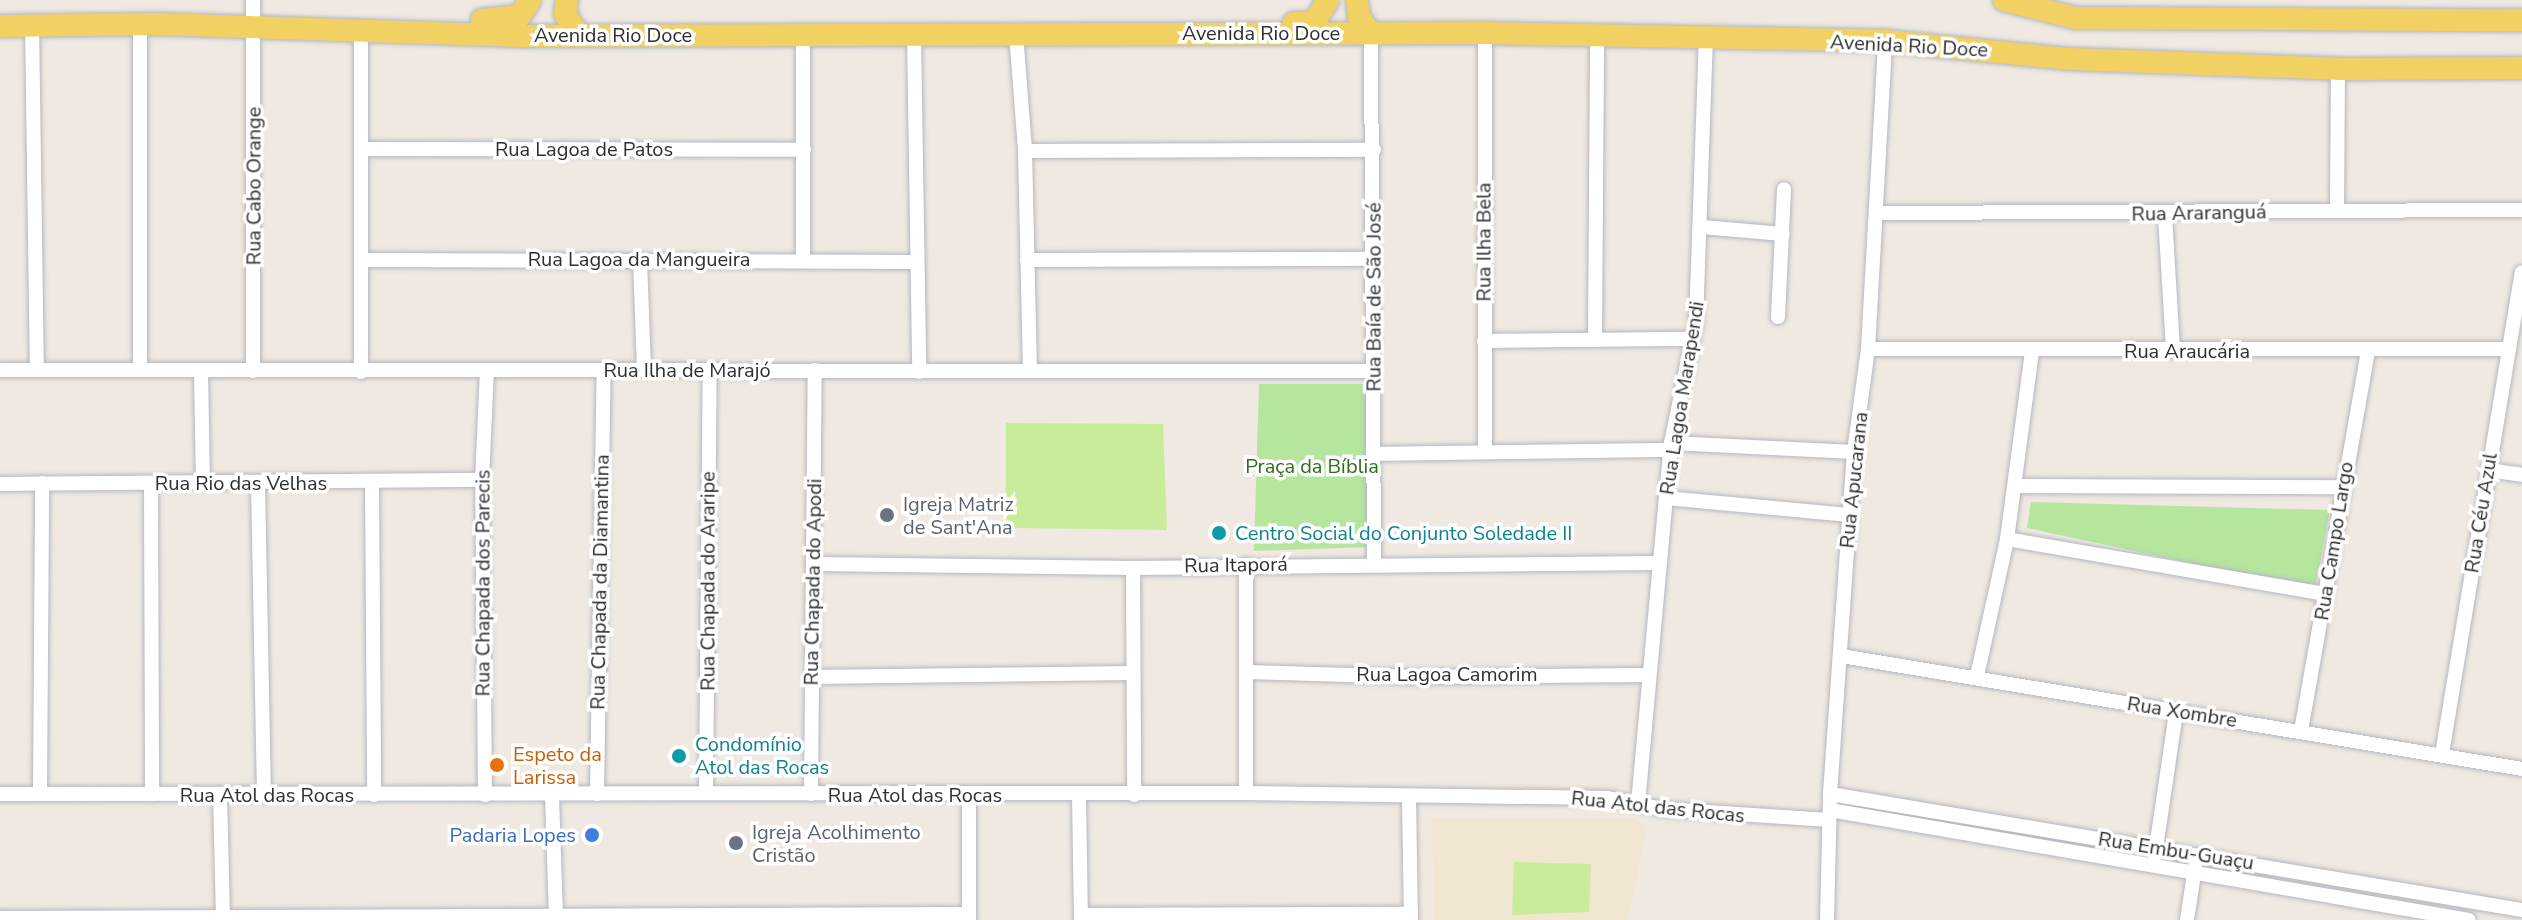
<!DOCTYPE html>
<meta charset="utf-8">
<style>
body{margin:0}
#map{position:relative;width:2522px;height:920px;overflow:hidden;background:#efe9e1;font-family:"Nunito Sans",sans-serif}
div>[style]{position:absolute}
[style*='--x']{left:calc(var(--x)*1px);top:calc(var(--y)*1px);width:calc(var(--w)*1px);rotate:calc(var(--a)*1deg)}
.education>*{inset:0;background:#f0e6d1}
.green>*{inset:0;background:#b6e59e}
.pitch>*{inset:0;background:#c9ec9a}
.roads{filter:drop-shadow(0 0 2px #b4b7c1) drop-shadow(0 0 2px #b4b7c1)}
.minor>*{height:14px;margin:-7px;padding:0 7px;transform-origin:7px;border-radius:7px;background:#fff}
.primary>*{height:22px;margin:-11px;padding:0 11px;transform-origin:11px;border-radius:11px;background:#f2d163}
.dots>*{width:22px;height:22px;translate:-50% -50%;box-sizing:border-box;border:4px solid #fff;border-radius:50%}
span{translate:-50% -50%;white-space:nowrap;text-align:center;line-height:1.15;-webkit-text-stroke:7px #fff;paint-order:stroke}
.street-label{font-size:20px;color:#2e2e2e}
.park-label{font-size:20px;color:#2c6e1b}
.worship-label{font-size:20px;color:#5b616d}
.left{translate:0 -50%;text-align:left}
.culture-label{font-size:20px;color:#0d838f}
.food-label{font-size:20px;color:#c56008}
.shop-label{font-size:20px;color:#366cbe}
.right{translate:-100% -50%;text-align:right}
</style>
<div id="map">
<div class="education">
<i style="clip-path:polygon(1432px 818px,1635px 818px,1647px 828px,1628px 920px,1434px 920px)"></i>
</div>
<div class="green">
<i style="clip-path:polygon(1259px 384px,1366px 384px,1369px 547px,1254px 551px)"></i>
<i style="clip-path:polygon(2031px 502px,2330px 510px,2315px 590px,2027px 528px)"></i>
</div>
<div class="pitch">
<i style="clip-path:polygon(1006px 423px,1163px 424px,1167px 530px,1006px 528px)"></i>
<i style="clip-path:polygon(1514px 862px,1591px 864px,1589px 912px,1512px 915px)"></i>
</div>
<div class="roads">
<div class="minor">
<i style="--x:32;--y:22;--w:348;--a:89.2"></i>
<i style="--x:361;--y:31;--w:341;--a:90"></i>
<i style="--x:803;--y:33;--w:225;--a:90"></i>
<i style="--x:1016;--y:33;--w:118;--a:85.6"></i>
<i style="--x:1025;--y:151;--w:220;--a:88.7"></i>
<i style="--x:1371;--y:33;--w:529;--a:89.68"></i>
<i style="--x:914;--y:35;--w:337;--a:89.1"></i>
<i style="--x:364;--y:149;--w:440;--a:0.1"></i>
<i style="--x:1025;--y:151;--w:349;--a:-0.2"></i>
<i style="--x:2337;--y:209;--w:140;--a:-89.6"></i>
<i style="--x:1877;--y:213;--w:645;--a:-0.27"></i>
<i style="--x:2165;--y:215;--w:136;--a:86.6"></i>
<i style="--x:1702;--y:227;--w:81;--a:4.9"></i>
<i style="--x:364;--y:260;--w:550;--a:0.21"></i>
<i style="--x:640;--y:260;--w:110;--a:87.9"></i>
<i style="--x:1027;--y:260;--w:347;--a:-0.2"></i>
<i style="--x:1778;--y:317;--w:128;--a:-87.3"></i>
<i style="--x:1595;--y:338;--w:301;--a:-89.6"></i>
<i style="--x:1484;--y:341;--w:208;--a:-0.6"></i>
<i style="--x:1868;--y:349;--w:639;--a:0"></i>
<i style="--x:0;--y:370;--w:1373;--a:0.04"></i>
<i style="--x:140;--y:370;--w:346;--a:-90"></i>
<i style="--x:201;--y:371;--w:111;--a:89"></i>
<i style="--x:253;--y:371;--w:371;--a:-90"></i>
<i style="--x:1671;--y:443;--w:183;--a:2.8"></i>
<i style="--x:1485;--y:450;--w:417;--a:-90"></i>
<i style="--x:1374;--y:454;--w:296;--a:-0.8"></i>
<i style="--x:2488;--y:470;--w:34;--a:8"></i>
<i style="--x:372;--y:482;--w:313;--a:89.6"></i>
<i style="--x:151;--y:483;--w:311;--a:89.8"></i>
<i style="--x:258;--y:483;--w:312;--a:88.9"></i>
<i style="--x:0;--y:484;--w:482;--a:-0.5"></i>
<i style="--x:2015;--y:486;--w:327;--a:0.2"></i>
<i style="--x:1666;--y:498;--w:184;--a:5.3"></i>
<i style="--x:2007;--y:539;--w:324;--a:9.8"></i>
<i style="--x:814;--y:564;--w:319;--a:0.7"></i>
<i style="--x:1133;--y:568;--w:526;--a:-0.54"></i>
<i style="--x:1133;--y:568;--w:227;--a:89.7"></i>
<i style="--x:1841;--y:656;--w:690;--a:9.42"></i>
<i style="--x:1247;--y:672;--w:164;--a:1.7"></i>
<i style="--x:1411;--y:677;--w:236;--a:-0.5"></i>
<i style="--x:1977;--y:676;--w:140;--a:-77.6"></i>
<i style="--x:2007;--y:539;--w:189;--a:-82.4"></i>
<i style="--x:811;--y:677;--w:321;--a:-0.7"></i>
<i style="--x:2301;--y:731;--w:386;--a:-80"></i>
<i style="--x:2442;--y:754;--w:488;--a:-80.6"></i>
<i style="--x:40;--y:793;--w:310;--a:-89.6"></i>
<i style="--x:706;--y:793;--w:423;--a:-89.5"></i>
<i style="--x:1246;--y:793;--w:228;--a:-90"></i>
<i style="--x:0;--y:794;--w:1246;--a:-0.05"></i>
<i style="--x:1246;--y:793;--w:362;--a:0.8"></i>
<i style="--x:1608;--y:798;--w:55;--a:11.5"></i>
<i style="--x:1662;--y:809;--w:167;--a:3.8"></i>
<i style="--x:597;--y:794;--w:424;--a:-89.1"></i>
<i style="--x:811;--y:794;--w:424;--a:-89.5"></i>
<i style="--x:1830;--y:794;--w:702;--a:9.52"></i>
<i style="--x:220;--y:795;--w:120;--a:88.6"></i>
<i style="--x:485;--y:795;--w:315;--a:-90.5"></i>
<i style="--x:482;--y:480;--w:109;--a:-87.4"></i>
<i style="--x:1079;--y:795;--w:125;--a:89.1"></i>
<i style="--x:552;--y:796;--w:120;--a:88.1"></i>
<i style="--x:1409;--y:797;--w:123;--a:89.1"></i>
<i style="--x:1638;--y:804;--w:363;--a:-84.8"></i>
<i style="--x:1671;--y:443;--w:124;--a:-78.3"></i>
<i style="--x:1696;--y:322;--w:282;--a:-88"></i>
<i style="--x:1830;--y:810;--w:648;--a:9.77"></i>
<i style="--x:2155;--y:855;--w:144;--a:-81.6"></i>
<i style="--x:1081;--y:915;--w:330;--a:-0.2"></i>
<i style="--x:0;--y:918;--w:969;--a:-0.24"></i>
<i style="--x:969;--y:920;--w:124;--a:-90"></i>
<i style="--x:1827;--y:920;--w:126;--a:-88.6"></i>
<i style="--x:1830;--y:794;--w:343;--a:-86"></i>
<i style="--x:1854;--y:452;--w:104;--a:-82.3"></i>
<i style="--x:1868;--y:349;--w:308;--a:-86.8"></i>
<i style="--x:2187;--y:920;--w:54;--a:-81.4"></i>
</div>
<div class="primary">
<i style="--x:567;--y:0;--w:14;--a:98"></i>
<i style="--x:565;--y:14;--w:25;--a:56"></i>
<i style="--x:1357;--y:0;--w:17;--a:83"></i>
<i style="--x:1359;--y:17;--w:20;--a:53"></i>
<i style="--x:2004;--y:0;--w:73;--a:14.2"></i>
<i style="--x:2075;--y:18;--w:447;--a:0.3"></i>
<i style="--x:482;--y:20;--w:38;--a:-6"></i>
<i style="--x:520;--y:16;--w:19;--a:-58"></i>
<i style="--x:1294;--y:23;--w:20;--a:0"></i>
<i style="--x:1314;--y:23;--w:27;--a:-59"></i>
<i style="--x:0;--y:26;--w:158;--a:-0.7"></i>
<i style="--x:158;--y:24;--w:370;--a:1.9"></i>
<i style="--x:528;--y:36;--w:957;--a:-0.18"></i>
<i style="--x:1485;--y:33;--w:400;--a:1.1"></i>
<i style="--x:1885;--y:41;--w:186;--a:5.6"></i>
<i style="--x:2070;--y:59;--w:268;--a:2.1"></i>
<i style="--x:2338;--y:69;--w:184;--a:-0.3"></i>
</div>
</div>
<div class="dots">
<i style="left:887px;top:515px;background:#6b7280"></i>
<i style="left:1219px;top:533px;background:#0f9aa8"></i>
<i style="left:679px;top:756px;background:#0f9aa8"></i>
<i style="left:497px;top:765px;background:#e8710a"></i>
<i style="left:592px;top:835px;background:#3f7fe0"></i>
<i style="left:736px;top:843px;background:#6b7280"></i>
</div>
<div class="street-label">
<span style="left:1261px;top:33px">Avenida Rio Doce</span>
<span style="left:613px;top:35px">Avenida Rio Doce</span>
<span style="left:1909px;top:46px;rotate:3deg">Avenida Rio Doce</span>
<span style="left:584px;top:149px">Rua Lagoa de Patos</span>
<span style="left:254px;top:186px;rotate:-90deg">Rua Cabo Orange</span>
<span style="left:2199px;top:213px;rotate:-1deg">Rua Araranguá</span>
<span style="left:1484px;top:242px;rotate:-90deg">Rua Ilha Bela</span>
<span style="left:639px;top:259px">Rua Lagoa da Mangueira</span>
<span style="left:1374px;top:297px;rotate:-90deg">Rua Baía de São José</span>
<span style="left:2187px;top:351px">Rua Araucária</span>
<span style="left:687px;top:370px">Rua Ilha de Marajó</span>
<span style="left:1682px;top:398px;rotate:-81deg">Rua Lagoa Marapendi</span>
<span style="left:1854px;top:480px;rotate:-84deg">Rua Apucarana</span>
<span style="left:241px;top:483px">Rua Rio das Velhas</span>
<span style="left:2481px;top:513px;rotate:-81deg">Rua Céu Azul</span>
<span style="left:2334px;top:541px;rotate:-81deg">Rua Campo Largo</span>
<span style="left:1236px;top:565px;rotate:-1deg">Rua Itaporá</span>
<span style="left:708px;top:581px;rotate:-90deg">Rua Chapada do Araripe</span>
<span style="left:600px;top:582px;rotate:-89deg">Rua Chapada da Diamantina</span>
<span style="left:813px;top:582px;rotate:-89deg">Rua Chapada do Apodi</span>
<span style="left:483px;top:583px;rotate:-90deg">Rua Chapada dos Parecis</span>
<span style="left:1447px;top:674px">Rua Lagoa Camorim</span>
<span style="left:2182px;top:712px;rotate:9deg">Rua Xombre</span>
<span style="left:267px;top:795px">Rua Atol das Rocas</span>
<span style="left:915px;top:795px">Rua Atol das Rocas</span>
<span style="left:1658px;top:807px;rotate:6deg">Rua Atol das Rocas</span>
<span style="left:2176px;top:851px;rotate:9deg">Rua Embu-Guaçu</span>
</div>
<div class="park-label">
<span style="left:1312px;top:466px">Praça da Bíblia</span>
</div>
<div class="worship-label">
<span class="left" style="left:903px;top:516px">Igreja Matriz<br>de Sant'Ana</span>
<span class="left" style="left:752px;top:844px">Igreja Acolhimento<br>Cristão</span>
</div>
<div class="culture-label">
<span class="left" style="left:1235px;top:533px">Centro Social do Conjunto Soledade II</span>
<span class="left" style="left:695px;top:756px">Condomínio<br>Atol das Rocas</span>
</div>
<div class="food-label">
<span class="left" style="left:513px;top:766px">Espeto da<br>Larissa</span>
</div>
<div class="shop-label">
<span class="right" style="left:576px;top:835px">Padaria Lopes</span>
</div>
</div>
